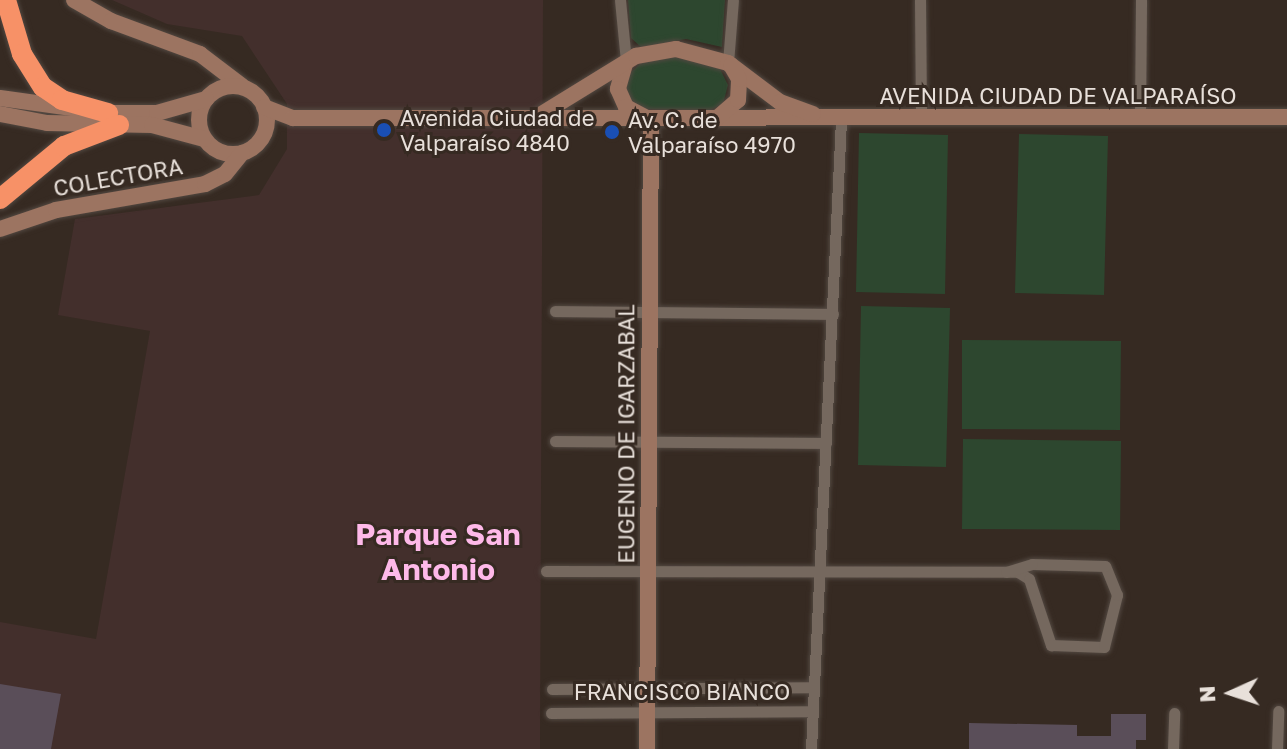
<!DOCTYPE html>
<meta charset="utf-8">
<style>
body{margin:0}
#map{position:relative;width:1287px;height:749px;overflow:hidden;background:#362a22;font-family:"Golos Text",sans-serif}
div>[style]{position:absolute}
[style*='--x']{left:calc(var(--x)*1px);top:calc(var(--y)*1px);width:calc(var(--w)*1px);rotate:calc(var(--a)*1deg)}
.industrial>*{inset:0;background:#432f2c}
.green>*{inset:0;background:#2d472f}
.building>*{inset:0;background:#5a4e59}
.roads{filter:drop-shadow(0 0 2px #524841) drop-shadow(0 0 2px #524841)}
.street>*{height:11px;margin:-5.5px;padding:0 5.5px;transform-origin:5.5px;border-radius:5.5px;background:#75685e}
.secondary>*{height:16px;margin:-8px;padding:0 8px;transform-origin:8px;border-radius:8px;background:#9c7461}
.secondary>.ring{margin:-8px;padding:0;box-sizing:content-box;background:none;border:16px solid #9c7461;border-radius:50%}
.highway>*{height:20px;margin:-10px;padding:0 10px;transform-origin:10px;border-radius:10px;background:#f79167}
.dots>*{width:22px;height:22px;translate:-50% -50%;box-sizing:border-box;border:4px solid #362a22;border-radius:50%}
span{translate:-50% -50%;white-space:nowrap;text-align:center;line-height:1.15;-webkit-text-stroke:6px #362a22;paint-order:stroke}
.street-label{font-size:22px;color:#e8e0da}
.poi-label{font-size:22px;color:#e8e0da}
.left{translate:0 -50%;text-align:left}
.district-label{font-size:30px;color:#feb9e9;font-weight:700}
.north{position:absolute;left:1191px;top:653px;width:80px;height:80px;-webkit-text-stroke:6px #362a22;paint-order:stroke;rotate:267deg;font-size:22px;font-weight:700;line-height:32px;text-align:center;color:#e8e0da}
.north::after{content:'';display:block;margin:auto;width:28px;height:36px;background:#e8e0da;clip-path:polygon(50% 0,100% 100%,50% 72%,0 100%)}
</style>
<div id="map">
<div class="industrial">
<i style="clip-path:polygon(112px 0,543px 0,540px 749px,0 749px,0 622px,96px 639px,150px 331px,58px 315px,75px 219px,259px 195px,287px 149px,287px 104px,242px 36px,167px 24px)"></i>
</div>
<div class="green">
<i style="clip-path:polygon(628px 0,725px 0,722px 47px,686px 39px,641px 47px,631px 38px)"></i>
<i style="clip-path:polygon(672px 56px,720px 69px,728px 85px,723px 104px,710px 110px,639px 109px,625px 94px,627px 76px,642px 62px)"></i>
<i style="clip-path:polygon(859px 133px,948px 135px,945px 294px,856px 292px)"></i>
<i style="clip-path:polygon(1019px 134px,1108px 136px,1104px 295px,1015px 293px)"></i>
<i style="clip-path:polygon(861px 306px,950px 308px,946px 467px,858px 465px)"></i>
<i style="clip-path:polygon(962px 340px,1121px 341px,1120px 430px,962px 429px)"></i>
<i style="clip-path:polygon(963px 439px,1121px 441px,1120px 530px,962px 529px)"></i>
</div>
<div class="building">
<i style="clip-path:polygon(0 684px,61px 694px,51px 749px,0 749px)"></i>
<i style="clip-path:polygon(1111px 714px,1146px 714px,1146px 740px,1136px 740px,1136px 749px,969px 749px,969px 723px,1077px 725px,1077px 736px,1111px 736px)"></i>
</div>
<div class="roads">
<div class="street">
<i style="--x:620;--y:0;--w:61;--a:84.4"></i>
<i style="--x:920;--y:0;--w:119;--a:89.5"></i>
<i style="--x:728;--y:63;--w:63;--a:-85.5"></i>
<i style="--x:1140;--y:118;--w:118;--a:-89.5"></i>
<i style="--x:555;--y:311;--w:278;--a:0.6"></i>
<i style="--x:555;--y:441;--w:271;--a:0.4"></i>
<i style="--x:546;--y:571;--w:472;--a:0.1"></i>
<i style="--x:1018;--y:572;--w:13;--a:32"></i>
<i style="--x:1029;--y:579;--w:70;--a:71.6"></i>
<i style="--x:1051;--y:645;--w:53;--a:2.2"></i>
<i style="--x:1104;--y:647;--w:54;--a:-76"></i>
<i style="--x:1117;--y:595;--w:31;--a:-112"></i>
<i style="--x:1105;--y:566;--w:73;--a:-178.4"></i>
<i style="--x:1032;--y:564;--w:27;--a:163"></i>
<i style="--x:552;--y:689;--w:260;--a:-0.4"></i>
<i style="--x:551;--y:713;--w:261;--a:-0.4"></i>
<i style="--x:811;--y:749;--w:631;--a:-87.27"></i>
<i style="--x:1173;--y:749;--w:36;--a:-88"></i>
<i style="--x:1277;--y:749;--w:38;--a:-88"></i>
</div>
<div class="secondary">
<i style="--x:74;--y:0;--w:43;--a:29.6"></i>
<i style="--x:111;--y:21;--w:95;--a:20.3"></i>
<i style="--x:200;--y:54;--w:53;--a:37.3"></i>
<i style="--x:625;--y:64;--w:26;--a:106"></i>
<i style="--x:618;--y:89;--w:20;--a:66"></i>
<i style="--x:626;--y:107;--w:21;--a:28"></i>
<i class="ring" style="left:199px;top:86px;width:52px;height:52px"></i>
<i style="--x:0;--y:98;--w:109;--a:7.9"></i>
<i style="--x:108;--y:113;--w:49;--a:0"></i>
<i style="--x:157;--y:113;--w:51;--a:-15.9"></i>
<i style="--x:264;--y:107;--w:31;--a:21"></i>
<i style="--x:293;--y:118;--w:994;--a:-0.06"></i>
<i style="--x:0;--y:114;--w:48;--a:10.8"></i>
<i style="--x:47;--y:123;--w:105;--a:1.1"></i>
<i style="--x:152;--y:125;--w:54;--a:15.1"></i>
<i style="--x:540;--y:115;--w:113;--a:-31.6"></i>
<i style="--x:636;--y:56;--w:41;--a:-9.9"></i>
<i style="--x:676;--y:49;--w:54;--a:15.1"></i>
<i style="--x:728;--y:63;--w:65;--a:36.9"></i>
<i style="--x:780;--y:102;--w:35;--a:20"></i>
<i style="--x:716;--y:119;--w:29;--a:-41"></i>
<i style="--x:738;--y:100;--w:21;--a:-87"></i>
<i style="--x:739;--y:79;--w:16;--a:-120"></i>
<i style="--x:0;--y:229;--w:59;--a:-18.7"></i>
<i style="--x:56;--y:210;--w:151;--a:-9.9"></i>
<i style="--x:205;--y:184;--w:22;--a:-27"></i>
<i style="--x:225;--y:174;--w:27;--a:-51"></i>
<i style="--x:647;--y:749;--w:630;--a:-89.64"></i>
</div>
<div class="highway">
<i style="--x:6;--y:0;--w:56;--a:73.5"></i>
<i style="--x:22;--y:54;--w:39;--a:58"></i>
<i style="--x:43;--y:87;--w:23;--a:34"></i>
<i style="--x:62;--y:100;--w:48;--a:15.8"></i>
<i style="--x:0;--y:199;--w:83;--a:-39.6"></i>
<i style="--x:64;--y:146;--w:59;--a:-20.9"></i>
</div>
</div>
<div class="dots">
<i style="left:384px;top:130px;background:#1a4fb4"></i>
<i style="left:612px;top:132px;background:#1a4fb4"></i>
</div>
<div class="street-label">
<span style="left:1058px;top:96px">AVENIDA CIUDAD DE VALPARAÍSO</span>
<span style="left:118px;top:177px;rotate:-10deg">COLECTORA</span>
<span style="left:626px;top:434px;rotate:-90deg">EUGENIO DE IGARZABAL</span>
<span style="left:682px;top:692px">FRANCISCO BIANCO</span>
</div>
<div class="poi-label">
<span class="left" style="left:400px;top:130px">Avenida Ciudad de<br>Valparaíso 4840</span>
<span class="left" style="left:628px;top:132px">Av. C. de<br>Valparaíso 4970</span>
</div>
<div class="district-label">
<span style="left:438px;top:551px">Parque San<br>Antonio</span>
</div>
<div class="north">N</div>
</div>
